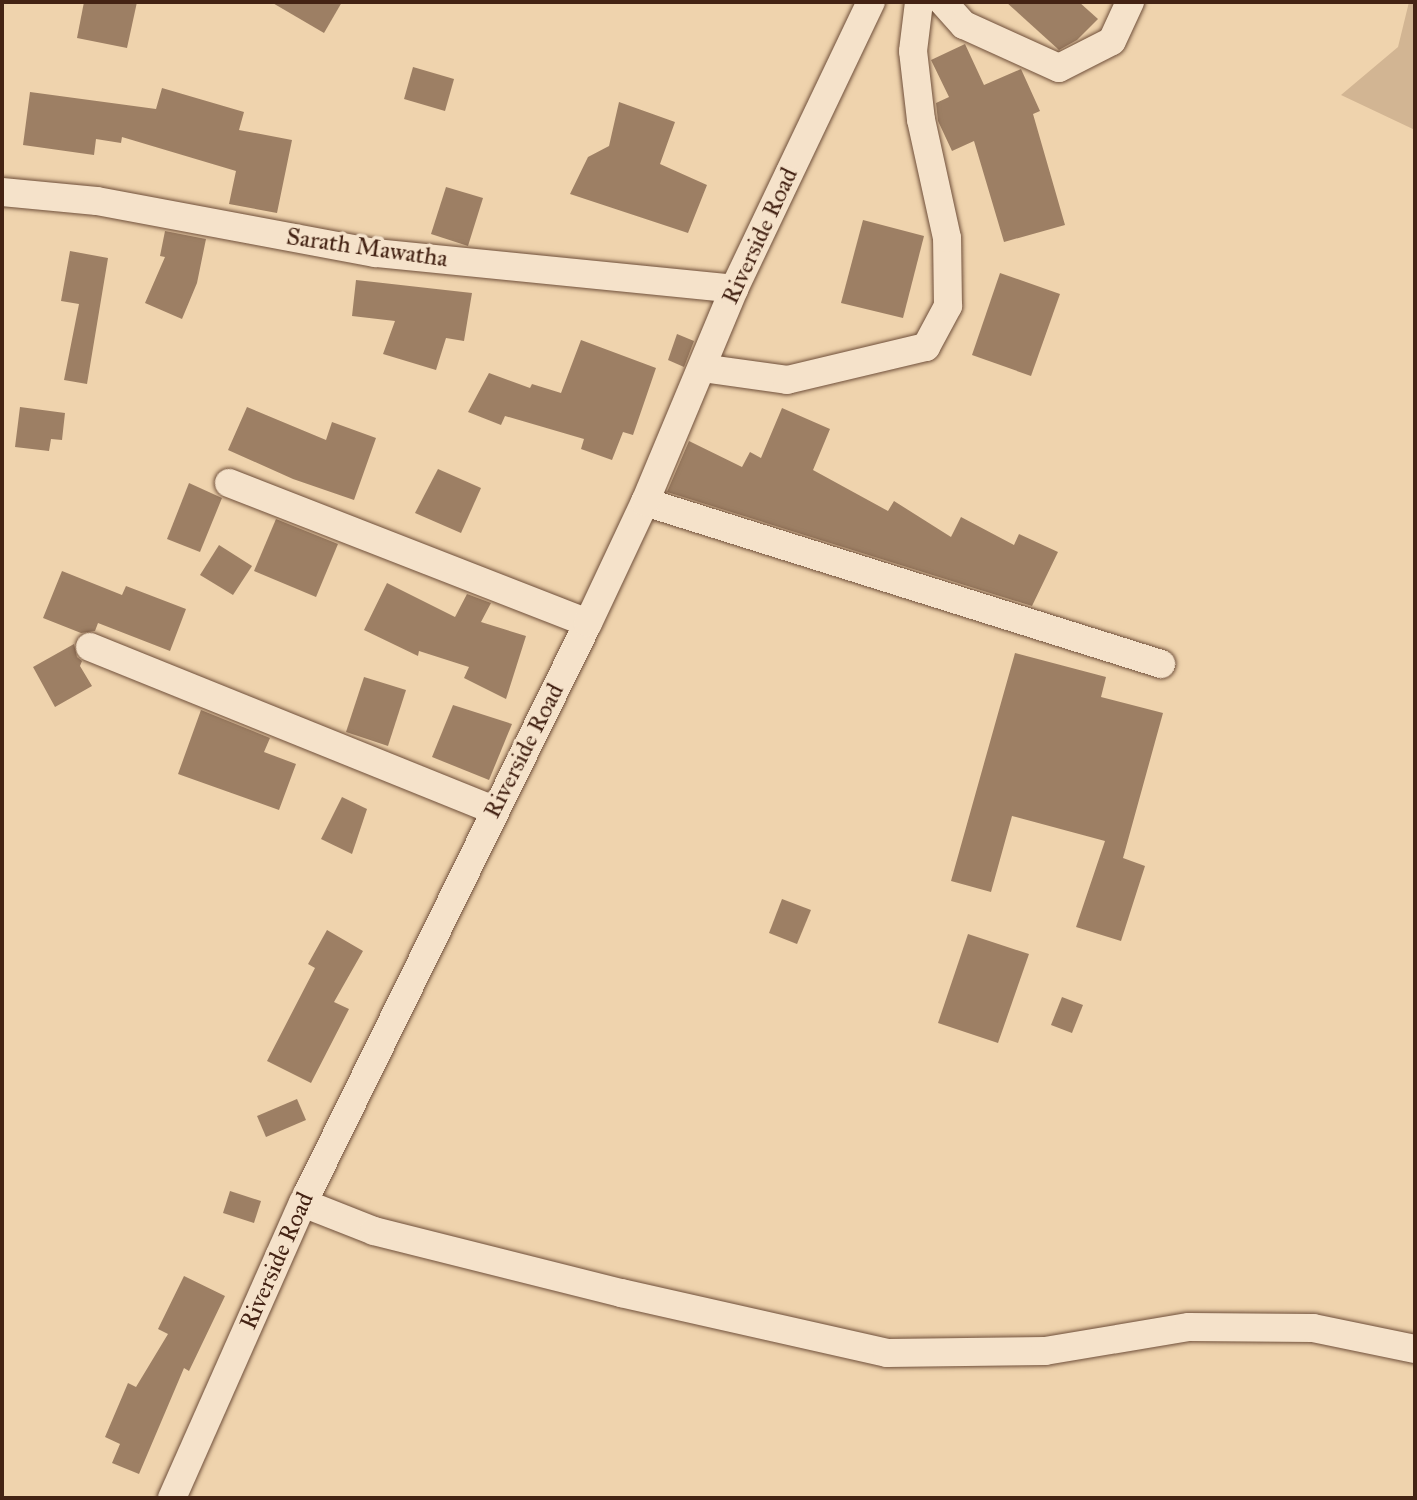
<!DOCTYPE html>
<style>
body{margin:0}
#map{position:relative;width:1417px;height:1500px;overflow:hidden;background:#efd3ad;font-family:"IM FELL Great Primer",serif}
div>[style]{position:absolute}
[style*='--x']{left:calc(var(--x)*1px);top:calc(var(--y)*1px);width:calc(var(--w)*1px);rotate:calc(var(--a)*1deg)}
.green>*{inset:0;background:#d2b593}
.building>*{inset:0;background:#9d7f64}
.roads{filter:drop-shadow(0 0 2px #6f4f3a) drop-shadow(0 0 2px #6f4f3a)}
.minor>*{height:28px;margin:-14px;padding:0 14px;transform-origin:14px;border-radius:14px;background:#f5e2ca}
span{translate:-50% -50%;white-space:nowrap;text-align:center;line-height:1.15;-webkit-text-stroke:7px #f5e2ca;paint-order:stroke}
.street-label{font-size:24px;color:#442314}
.frame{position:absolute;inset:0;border:4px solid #442314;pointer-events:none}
</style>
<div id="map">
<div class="green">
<i style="clip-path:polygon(1409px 2px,1415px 2px,1415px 130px,1341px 95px,1398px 47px)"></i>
</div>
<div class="building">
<i style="clip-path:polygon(84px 2px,137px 2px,127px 48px,77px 38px)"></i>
<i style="clip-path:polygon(271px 2px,342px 2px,324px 33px)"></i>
<i style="clip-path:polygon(1006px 2px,1079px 2px,1098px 19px,1077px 40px,1059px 50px)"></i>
<i style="clip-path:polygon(965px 44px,984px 85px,1021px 69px,1040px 111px,1033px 114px,1065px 225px,1004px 242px,974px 141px,952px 151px,938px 121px,936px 103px,949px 97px,931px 60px)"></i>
<i style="clip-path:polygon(413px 67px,454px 79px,445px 111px,404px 99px)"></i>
<i style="clip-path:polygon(162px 88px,244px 112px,239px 130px,292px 140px,277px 213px,229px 204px,236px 171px,122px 137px,121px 143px,96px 139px,94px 155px,23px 145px,30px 92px,156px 109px)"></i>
<i style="clip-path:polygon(619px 102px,675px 122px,660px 164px,707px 185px,688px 233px,570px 194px,588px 157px,609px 146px)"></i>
<i style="clip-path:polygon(446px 187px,483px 198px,468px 246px,431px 234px)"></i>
<i style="clip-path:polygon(863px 220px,924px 236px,903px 318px,841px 303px)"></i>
<i style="clip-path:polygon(165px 231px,206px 239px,197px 283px,182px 319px,145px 303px,165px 257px,160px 256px)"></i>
<i style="clip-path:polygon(70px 251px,108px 258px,87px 384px,64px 380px,79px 304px,61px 301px)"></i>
<i style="clip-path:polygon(1000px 273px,1060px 294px,1031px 376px,972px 355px)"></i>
<i style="clip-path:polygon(356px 280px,472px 293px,464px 341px,446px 338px,436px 370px,383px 354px,395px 321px,352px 316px)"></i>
<i style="clip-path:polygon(677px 334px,694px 341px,684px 367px,668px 360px)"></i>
<i style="clip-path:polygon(581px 340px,656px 368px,633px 435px,623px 432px,612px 460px,581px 449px,584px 439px,505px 416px,501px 425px,468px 412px,489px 373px,530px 388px,532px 384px,561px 393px)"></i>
<i style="clip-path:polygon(20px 407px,65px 413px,62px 440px,51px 439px,49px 451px,15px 447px)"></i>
<i style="clip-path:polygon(247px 407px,326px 440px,332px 422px,376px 438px,354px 500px,293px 479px,228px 450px)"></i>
<i style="clip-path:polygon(782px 408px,830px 429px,813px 470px,888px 511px,894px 501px,951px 537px,961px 517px,1014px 545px,1019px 534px,1058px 552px,1032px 606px,667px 492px,689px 441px,742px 467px,750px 452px,761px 458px)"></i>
<i style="clip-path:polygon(438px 469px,481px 488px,461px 533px,415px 513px)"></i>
<i style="clip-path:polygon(189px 483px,222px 498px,200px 552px,167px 539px)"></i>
<i style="clip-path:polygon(276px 519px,338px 544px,316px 597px,254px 571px)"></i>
<i style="clip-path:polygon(219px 545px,252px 566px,233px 595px,200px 575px)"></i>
<i style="clip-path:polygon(62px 571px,122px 595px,126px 586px,186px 609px,170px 651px,98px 623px,95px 631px,81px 633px,43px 618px)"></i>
<i style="clip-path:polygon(387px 583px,455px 617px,467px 594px,491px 603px,481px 622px,526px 636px,506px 699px,464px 678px,469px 667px,419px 651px,418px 656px,364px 630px)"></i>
<i style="clip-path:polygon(74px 644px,77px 657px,82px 661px,80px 666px,92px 686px,55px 707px,33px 667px)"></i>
<i style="clip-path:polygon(1015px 653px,1106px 677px,1101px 697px,1163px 713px,1123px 858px,1145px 866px,1121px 941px,1076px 927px,1105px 841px,1012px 816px,991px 892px,951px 881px)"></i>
<i style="clip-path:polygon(364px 677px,406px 690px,388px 746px,346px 732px)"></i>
<i style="clip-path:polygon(453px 705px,512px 724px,489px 780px,432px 757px)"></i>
<i style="clip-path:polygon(201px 710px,270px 738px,264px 752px,296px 764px,279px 810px,178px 774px)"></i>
<i style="clip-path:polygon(342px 797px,367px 809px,352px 854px,321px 839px)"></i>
<i style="clip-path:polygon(782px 899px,811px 910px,797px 944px,769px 933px)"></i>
<i style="clip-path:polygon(327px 930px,363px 951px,334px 1002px,349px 1009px,311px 1083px,267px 1061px,315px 968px,308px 964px)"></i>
<i style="clip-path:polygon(968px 934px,1029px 954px,998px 1043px,938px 1023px)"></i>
<i style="clip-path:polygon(1062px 997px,1083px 1005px,1072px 1033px,1051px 1025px)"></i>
<i style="clip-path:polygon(297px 1099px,306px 1120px,266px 1137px,257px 1116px)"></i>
<i style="clip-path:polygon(230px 1191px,261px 1201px,254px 1223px,223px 1213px)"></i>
<i style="clip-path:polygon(184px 1276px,225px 1296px,189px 1371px,184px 1368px,139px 1474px,112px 1463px,120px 1444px,105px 1437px,128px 1383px,136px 1387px,168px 1334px,158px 1329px)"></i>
</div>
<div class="roads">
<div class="minor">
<i style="--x:943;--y:2;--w:31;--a:48"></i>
<i style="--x:964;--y:25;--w:104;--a:24.4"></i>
<i style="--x:1059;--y:68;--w:59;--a:-27"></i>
<i style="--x:1112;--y:41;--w:43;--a:-65.2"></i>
<i style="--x:2;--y:192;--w:95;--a:5.4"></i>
<i style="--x:97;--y:201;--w:284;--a:10.6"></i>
<i style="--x:376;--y:253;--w:360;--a:5.7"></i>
<i style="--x:702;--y:368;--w:86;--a:8"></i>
<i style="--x:787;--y:380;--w:143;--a:-13.4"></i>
<i style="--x:926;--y:347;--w:47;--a:-61.8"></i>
<i style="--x:948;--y:306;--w:68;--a:-90.8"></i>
<i style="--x:947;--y:238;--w:121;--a:-102.4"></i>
<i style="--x:921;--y:120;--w:69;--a:-96.6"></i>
<i style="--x:913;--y:51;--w:49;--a:-83"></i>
<i style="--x:229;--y:483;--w:385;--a:21.3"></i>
<i style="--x:645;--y:502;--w:541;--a:17.43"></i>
<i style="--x:90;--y:647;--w:436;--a:22"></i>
<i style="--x:303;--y:1203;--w:76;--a:21.5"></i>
<i style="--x:374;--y:1231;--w:255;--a:14.1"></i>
<i style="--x:621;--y:1293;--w:273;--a:12.7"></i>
<i style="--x:887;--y:1353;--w:158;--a:-0.7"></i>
<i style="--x:1045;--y:1351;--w:146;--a:-9.5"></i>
<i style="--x:1189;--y:1327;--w:124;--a:0.5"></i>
<i style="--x:1313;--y:1328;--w:104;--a:11.6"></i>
<i style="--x:172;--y:1498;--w:323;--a:-66.1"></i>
<i style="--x:303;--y:1203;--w:646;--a:-63.83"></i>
<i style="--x:588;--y:623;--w:134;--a:-64.8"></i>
<i style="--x:645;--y:502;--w:231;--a:-67.3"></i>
<i style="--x:734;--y:289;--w:318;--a:-64.5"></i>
</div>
</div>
<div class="street-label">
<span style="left:760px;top:236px;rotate:-65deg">Riverside Road</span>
<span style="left:367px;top:248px;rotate:8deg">Sarath Mawatha</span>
<span style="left:524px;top:751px;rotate:-63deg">Riverside Road</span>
<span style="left:277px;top:1261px;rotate:-66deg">Riverside Road</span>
</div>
<div class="frame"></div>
</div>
